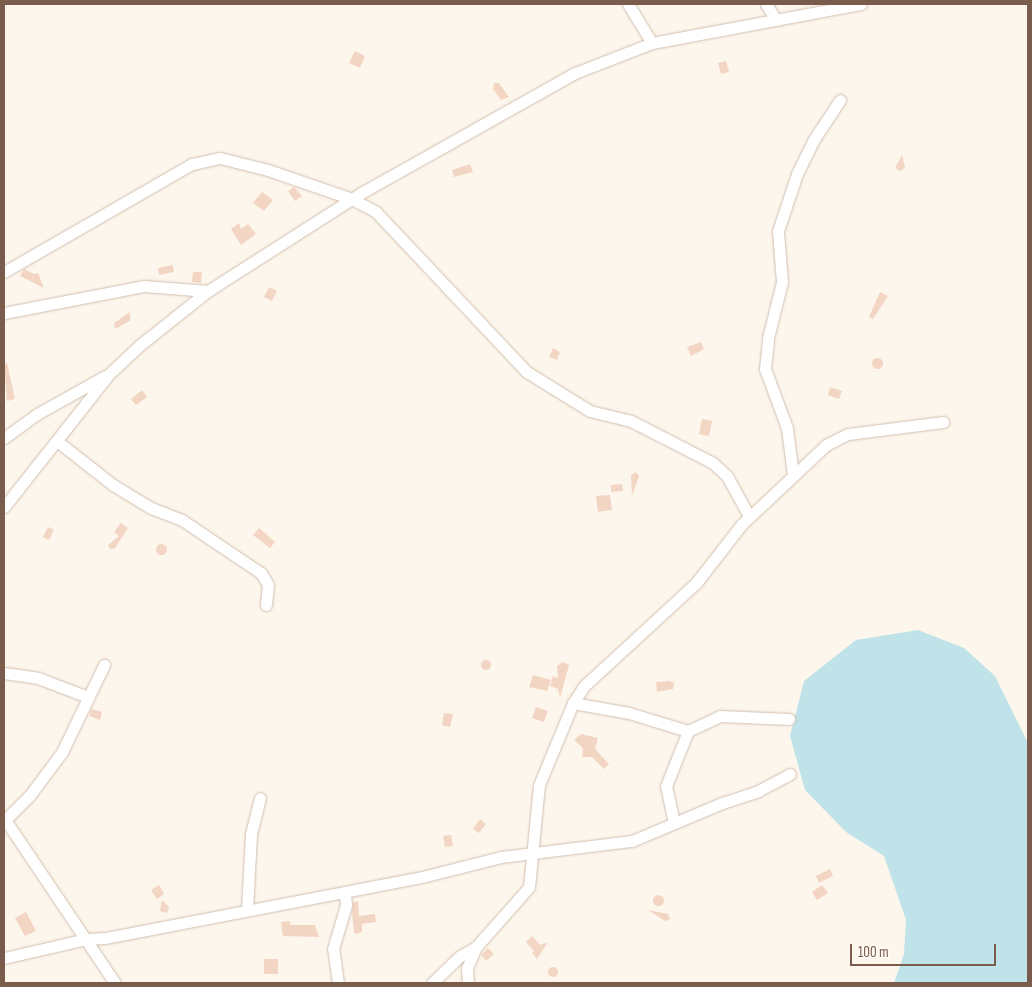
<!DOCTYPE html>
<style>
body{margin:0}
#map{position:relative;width:1032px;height:987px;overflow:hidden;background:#fdf6ec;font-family:"Sofia Sans Condensed",sans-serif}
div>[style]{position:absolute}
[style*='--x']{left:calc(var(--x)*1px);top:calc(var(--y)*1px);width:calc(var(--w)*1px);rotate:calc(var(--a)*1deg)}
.water>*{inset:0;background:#bfe3e8}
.building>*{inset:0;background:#f3d5c3}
.round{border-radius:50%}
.roads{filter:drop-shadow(0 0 1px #d1beb0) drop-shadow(0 0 1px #d1beb0)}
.minor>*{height:11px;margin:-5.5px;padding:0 5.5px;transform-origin:5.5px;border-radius:5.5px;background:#fff}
span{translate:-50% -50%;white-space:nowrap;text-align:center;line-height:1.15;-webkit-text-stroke:4.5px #fffaf3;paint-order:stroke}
.frame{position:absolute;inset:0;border:5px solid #7a5c4d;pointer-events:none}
.scale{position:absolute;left:850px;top:944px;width:146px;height:22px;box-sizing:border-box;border:2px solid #7a5c4d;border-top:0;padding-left:6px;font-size:15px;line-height:18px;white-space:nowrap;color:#7a5c4d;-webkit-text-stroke:4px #fffaf3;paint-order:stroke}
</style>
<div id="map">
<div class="water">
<i style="clip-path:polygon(918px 630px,964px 648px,995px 676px,1028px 743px,1028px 983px,894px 983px,904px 954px,906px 920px,884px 856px,846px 832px,805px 790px,790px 736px,804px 681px,856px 640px)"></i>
</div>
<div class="building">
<i style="clip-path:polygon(355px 51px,365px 56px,360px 68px,349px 63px)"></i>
<i style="clip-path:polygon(726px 61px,729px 72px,721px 74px,718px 63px)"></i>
<i style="clip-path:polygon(494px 83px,499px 83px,509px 97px,501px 100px,493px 89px)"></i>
<i style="clip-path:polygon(902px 155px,905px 167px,901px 171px,895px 168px)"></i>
<i style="clip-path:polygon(470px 164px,473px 172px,454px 177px,452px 170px)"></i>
<i style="clip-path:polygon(294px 187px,302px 196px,295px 201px,288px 191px)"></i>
<i style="clip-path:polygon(262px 192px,273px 200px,264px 211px,253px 203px)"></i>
<i style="clip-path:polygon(239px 223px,241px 229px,248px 224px,256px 234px,241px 245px,231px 229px)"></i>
<i style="clip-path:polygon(173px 265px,174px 272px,159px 275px,158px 268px)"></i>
<i style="clip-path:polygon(24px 269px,34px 274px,38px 273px,44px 288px,20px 276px)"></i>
<i style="clip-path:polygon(193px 272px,202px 272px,201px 283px,192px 282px)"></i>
<i style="clip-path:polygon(269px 287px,277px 291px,272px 301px,264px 297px)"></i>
<i style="clip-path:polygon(880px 292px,888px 296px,873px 319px,869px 317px)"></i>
<i style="clip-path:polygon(130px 312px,130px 321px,115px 329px,114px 323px)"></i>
<i style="clip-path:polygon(701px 342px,704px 349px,691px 356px,687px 347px)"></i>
<i style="clip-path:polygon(553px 348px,560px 352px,557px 360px,549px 357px)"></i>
<i class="round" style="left:871.5px;top:357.5px;width:11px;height:11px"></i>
<i style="clip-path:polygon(4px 363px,7px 363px,15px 399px,7px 401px)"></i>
<i style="clip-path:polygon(830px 387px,842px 391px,839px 399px,828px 395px)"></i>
<i style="clip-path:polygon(142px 390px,147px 397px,136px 405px,131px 399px)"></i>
<i style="clip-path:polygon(702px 419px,712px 421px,709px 436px,699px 434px)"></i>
<i style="clip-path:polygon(636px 472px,639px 476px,632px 496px,631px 475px)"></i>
<i style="clip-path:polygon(622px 484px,623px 491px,611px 492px,611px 485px)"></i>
<i style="clip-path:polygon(610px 495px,612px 510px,598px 512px,596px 496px)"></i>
<i style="clip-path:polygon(121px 523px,128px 528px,115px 548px,110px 549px,108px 545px,119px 536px,114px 532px)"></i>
<i style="clip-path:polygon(48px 527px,54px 530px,49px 540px,43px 537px)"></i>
<i style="clip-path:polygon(259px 528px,275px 542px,270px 548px,253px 535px)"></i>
<i class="round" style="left:155.5px;top:543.5px;width:11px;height:11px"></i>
<i class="round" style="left:481px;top:660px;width:10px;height:10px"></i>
<i style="clip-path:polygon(563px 662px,569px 665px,560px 698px,558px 689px,550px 686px,553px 676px,558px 678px,557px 666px)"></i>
<i style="clip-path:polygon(533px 675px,551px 680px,547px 691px,529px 687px)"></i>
<i style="clip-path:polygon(669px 681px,674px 683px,673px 689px,657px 692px,656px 682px)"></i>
<i style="clip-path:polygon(536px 707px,548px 711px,544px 722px,532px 718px)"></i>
<i style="clip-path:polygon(92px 709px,102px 712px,100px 720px,89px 716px)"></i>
<i style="clip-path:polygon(444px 713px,453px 714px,450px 727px,442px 725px)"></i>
<i style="clip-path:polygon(581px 734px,598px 738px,595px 749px,609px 764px,604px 769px,592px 757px,582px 757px,583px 748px,574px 740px)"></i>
<i style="clip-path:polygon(480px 819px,486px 824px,479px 833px,473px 829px)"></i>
<i style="clip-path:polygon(451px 835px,453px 846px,445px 847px,443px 836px)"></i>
<i style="clip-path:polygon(830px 869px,833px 876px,819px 883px,816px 876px)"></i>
<i style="clip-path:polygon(159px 885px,164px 894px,157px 899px,151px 890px)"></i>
<i style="clip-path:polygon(822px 885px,828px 893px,817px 900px,812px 892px)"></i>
<i class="round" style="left:652.5px;top:894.5px;width:11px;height:11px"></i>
<i style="clip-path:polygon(162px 900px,169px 907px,167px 913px,160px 911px)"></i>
<i style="clip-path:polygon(358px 901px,359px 916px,375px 914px,376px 922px,362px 924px,362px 932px,357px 934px,354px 933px,352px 913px,353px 903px)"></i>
<i style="clip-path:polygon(648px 910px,668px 914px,670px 919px,665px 921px)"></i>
<i style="clip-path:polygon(26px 912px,36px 931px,25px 936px,15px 918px)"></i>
<i style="clip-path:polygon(290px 921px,290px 925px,315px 925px,319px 937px,283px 936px,281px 922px)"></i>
<i style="clip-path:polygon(532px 936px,540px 945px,548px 942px,537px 959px,532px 953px,534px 951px,526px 942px)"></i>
<i style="clip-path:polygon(488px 948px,494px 954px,486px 961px,481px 955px)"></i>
<i style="clip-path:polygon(264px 959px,278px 959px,278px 974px,264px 974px)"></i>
<i class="round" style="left:548px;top:967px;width:10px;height:10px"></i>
</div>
<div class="roads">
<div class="minor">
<i style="--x:628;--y:4;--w:46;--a:58.4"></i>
<i style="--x:766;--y:4;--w:19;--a:58"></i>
<i style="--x:4;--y:272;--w:217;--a:-29.9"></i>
<i style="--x:192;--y:164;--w:29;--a:-12"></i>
<i style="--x:220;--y:158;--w:49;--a:14"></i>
<i style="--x:268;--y:170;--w:89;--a:19"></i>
<i style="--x:352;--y:199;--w:27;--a:28"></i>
<i style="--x:376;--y:212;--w:220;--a:46.7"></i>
<i style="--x:527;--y:372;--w:74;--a:31.8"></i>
<i style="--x:590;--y:411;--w:42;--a:13.7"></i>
<i style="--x:631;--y:421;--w:92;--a:27.1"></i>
<i style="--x:713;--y:463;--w:19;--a:43"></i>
<i style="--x:727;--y:476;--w:46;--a:61.2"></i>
<i style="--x:4;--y:313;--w:143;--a:-10.9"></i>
<i style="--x:144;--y:286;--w:64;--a:4.5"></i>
<i style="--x:4;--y:438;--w:41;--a:-36"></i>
<i style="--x:37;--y:414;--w:78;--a:-29.2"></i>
<i style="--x:57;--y:441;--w:71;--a:38.2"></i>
<i style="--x:113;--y:485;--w:44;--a:31.2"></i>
<i style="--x:151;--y:508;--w:33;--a:21"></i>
<i style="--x:182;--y:520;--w:95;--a:33.9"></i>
<i style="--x:261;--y:573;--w:14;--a:60"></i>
<i style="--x:268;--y:585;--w:20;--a:96"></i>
<i style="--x:793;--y:475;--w:47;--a:-97.3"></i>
<i style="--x:787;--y:428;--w:63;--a:-110.4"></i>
<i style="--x:765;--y:369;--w:31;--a:-84"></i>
<i style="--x:768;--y:338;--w:58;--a:-76"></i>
<i style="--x:782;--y:282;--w:51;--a:-94.5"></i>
<i style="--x:778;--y:231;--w:60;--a:-71.6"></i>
<i style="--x:797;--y:174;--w:37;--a:-64"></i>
<i style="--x:813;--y:141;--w:49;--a:-56.6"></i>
<i style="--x:4;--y:507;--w:169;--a:-51.7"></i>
<i style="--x:109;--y:374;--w:42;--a:-43.1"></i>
<i style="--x:140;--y:345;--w:87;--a:-38.5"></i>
<i style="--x:208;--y:291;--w:182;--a:-32.6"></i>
<i style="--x:361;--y:193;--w:245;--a:-29.3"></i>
<i style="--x:575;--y:73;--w:83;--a:-21.3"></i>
<i style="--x:652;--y:43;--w:213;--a:-10.6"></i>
<i style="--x:4;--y:673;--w:34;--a:8"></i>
<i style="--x:38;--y:678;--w:53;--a:20.8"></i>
<i style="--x:573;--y:703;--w:57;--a:10.1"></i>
<i style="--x:629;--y:713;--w:62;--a:17"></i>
<i style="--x:688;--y:731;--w:35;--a:-25"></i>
<i style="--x:720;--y:716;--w:69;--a:2.5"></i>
<i style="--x:4;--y:818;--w:199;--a:56.1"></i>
<i style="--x:5;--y:820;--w:35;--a:-45"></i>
<i style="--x:30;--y:795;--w:54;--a:-53.3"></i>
<i style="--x:62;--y:752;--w:97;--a:-64.2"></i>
<i style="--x:674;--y:823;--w:38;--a:-102"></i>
<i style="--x:666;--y:786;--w:59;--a:-68.2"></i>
<i style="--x:247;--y:909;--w:75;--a:-86.9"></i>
<i style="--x:251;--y:834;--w:37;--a:-76"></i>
<i style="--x:4;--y:958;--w:84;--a:-13"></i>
<i style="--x:86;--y:939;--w:19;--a:-3"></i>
<i style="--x:105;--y:938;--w:323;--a:-10.9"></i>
<i style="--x:422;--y:877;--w:81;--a:-14.2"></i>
<i style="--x:501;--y:857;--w:132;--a:-7"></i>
<i style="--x:632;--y:841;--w:98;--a:-22.9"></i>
<i style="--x:722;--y:803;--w:38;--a:-18"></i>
<i style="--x:758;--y:791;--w:36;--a:-28"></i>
<i style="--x:338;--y:983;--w:34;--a:-98"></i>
<i style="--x:333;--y:949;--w:46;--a:-73.5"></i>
<i style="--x:346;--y:905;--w:12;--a:-95"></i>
<i style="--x:432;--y:983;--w:39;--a:-44"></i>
<i style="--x:460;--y:956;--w:18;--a:-29"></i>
<i style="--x:468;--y:983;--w:15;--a:-94"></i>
<i style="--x:467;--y:968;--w:23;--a:-67"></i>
<i style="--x:476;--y:947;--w:80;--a:-48.5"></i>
<i style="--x:529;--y:887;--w:102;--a:-84.4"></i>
<i style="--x:539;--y:785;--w:89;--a:-67.5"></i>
<i style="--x:573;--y:703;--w:20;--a:-57"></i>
<i style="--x:584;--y:686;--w:152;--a:-42.6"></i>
<i style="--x:696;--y:583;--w:75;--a:-52.1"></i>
<i style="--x:742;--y:524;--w:115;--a:-43.2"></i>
<i style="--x:826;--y:445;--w:25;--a:-27"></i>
<i style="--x:848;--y:434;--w:96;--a:-7.2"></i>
</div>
</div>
<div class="frame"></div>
<div class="scale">100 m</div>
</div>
